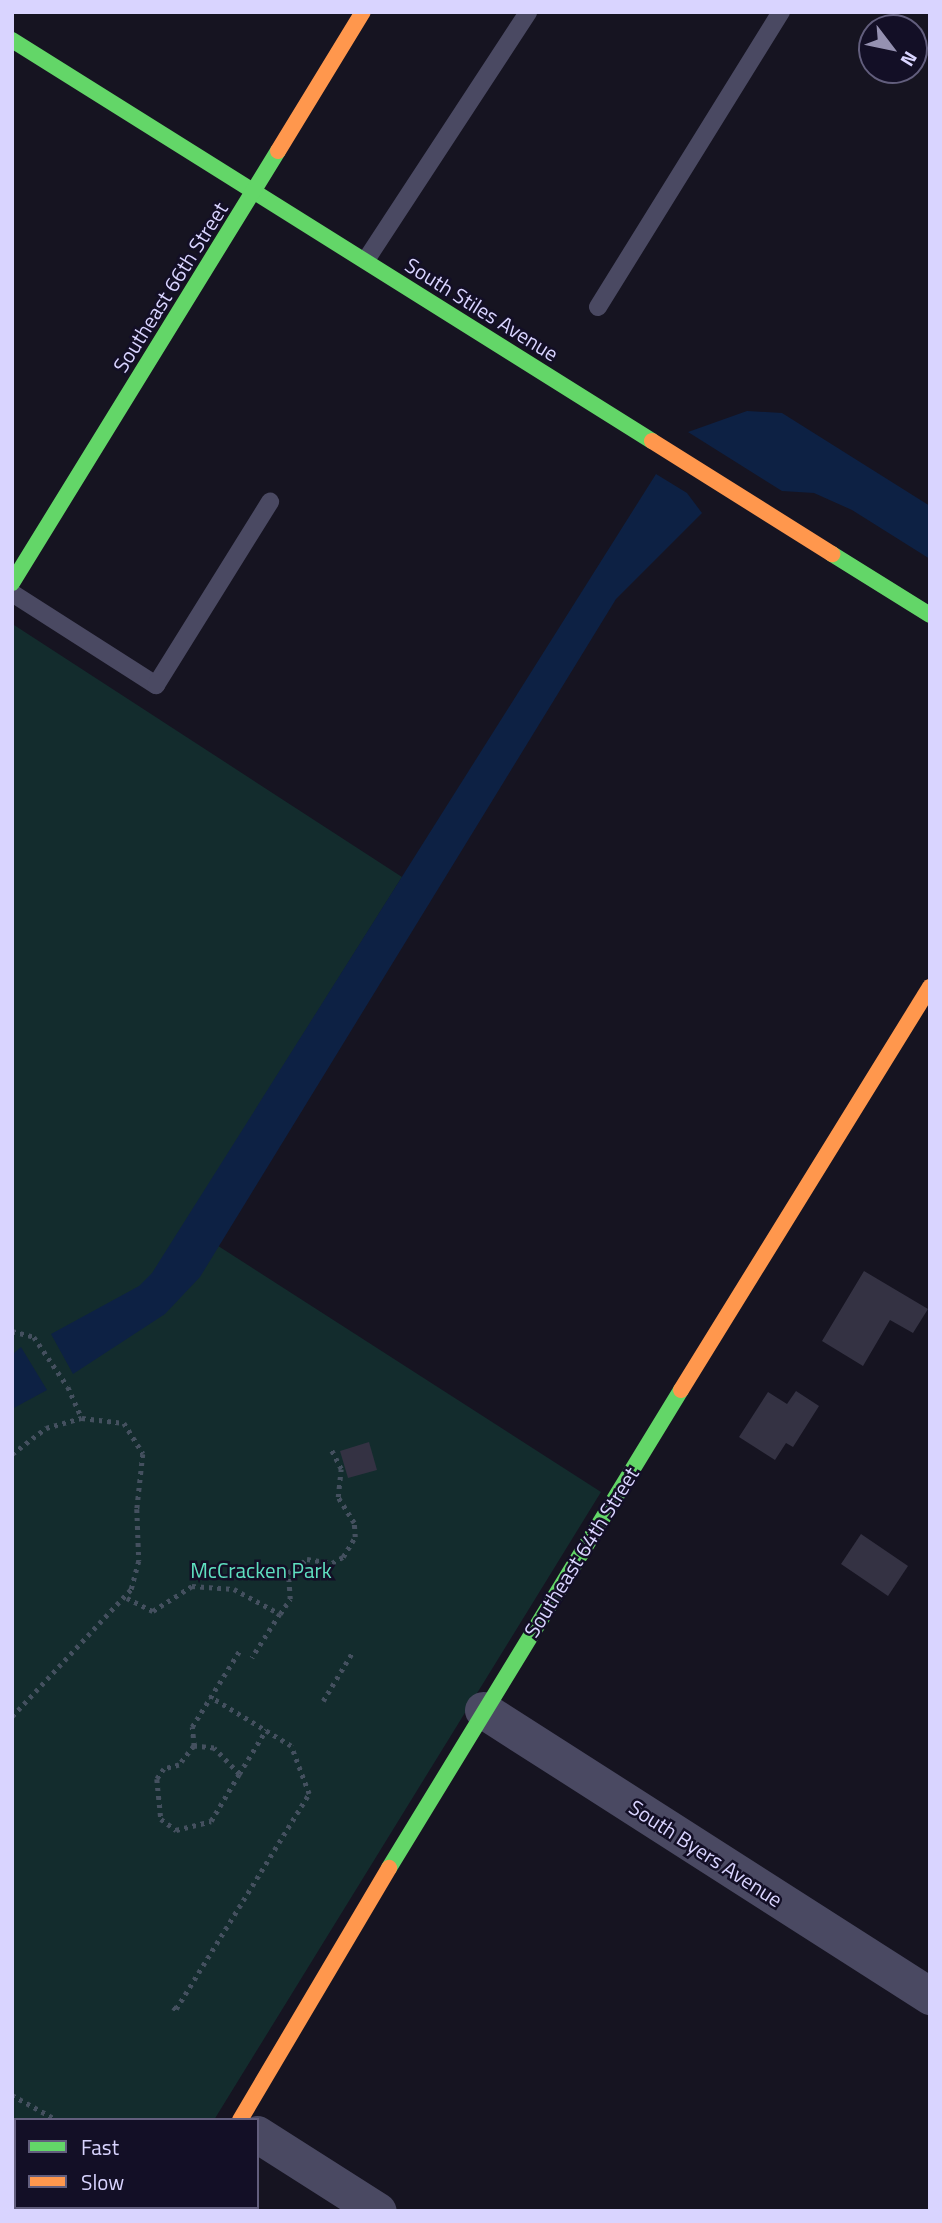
<!DOCTYPE html>
<style>
body{margin:0}
#map{position:relative;width:942px;height:2223px;overflow:hidden;background:#161421;font-family:"Titillium Web",sans-serif}
div>[style]{position:absolute}
[style*='--x']{left:calc(var(--x)*1px);top:calc(var(--y)*1px);width:calc(var(--w)*1px);rotate:calc(var(--a)*1deg)}
.green>*{inset:0;background:#132c2d}
.water>*{inset:0;background:#0d2144}
.building>*{inset:0;background:#343243}
.path>*{height:4.5px;margin-top:-2.25px;transform-origin:0;background:repeating-linear-gradient(90deg,#44505f 0 3.5px,transparent 0 8.5px)}
.lane>*{height:18px;margin:-9px;padding:0 9px;transform-origin:9px;border-radius:9px;background:#4a4962}
.street>*{height:37px;margin:-18.5px;padding:0 18.5px;transform-origin:18.5px;border-radius:18.5px;background:#4a4962}
.fast>*{height:16px;margin:-8px;padding:0 8px;transform-origin:8px;border-radius:8px;background:#63d668}
.slow>*{height:16px;margin:-8px;padding:0 8px;transform-origin:8px;border-radius:8px;background:#ff974d}
span{translate:-50% -50%;white-space:nowrap;text-align:center;line-height:1.15;-webkit-text-stroke:5px #130f26;paint-order:stroke}
.street-label{font-size:21px;color:#d9d4ff}
.park-label{font-size:21px;color:#5fe0c0}
.frame{position:absolute;inset:0;border:14px solid #d9d4ff;pointer-events:none}
.legend{position:absolute;left:14px;top:2118px;width:245px;height:91px;box-sizing:border-box;background:#130f26;border:2px solid #625e7d;margin:0;padding:9px 12px;list-style:none;font-size:21px;color:#d9d4ff}
.legend li{display:flex;align-items:center;gap:14px;height:35px}
.legend b{width:35px;border:2px solid #625e7d}
.north{position:absolute;left:858px;top:14px;width:70px;height:70px;box-sizing:border-box;background:#130f26;border:2px solid #625e7d;border-radius:50%;rotate:122deg;font-size:19px;font-weight:700;line-height:28px;text-align:center;color:#d9d4ff}
.north::after{content:'';display:block;margin:auto;width:24px;height:32px;background:#9591b1;clip-path:polygon(50% 0,100% 100%,50% 72%,0 100%)}
</style>
<div id="map">
<div class="green">
<i style="clip-path:polygon(14px 625px,402px 877px,184px 1224px,601px 1492px,214px 2120px,16px 2120px,16px 2207px,160px 2207px,158px 2211px,12px 2211px)"></i>
</div>
<div class="water">
<i style="clip-path:polygon(747px 411px,782px 413px,930px 506px,930px 559px,852px 510px,814px 493px,782px 491px,688px 432px)"></i>
<i style="clip-path:polygon(656px 474px,687px 493px,702px 513px,616px 599px,200px 1277px,165px 1314px,73px 1374px,51px 1334px,139px 1286px,152px 1273px)"></i>
<i style="clip-path:polygon(21px 1347px,47px 1390px,12px 1409px,12px 1355px)"></i>
</div>
<div class="building">
<i style="clip-path:polygon(864px 1271px,928px 1309px,913px 1333px,890px 1320px,863px 1366px,822px 1341px)"></i>
<i style="clip-path:polygon(796px 1391px,819px 1406px,793px 1447px,786px 1443px,775px 1460px,739px 1437px,768px 1392px,787px 1404px)"></i>
<i style="clip-path:polygon(369px 1442px,377px 1470px,348px 1478px,340px 1451px)"></i>
<i style="clip-path:polygon(861px 1534px,908px 1566px,888px 1596px,841px 1564px)"></i>
</div>
<div class="path">
<i style="--x:12;--y:1331;--w:23;--a:15"></i>
<i style="--x:34;--y:1337;--w:60;--a:55.8"></i>
<i style="--x:68;--y:1387;--w:34;--a:66"></i>
<i style="--x:12;--y:1454;--w:43;--a:-37.4"></i>
<i style="--x:46;--y:1428;--w:37;--a:-16"></i>
<i style="--x:82;--y:1418;--w:42;--a:6.8"></i>
<i style="--x:124;--y:1423;--w:36;--a:58"></i>
<i style="--x:143;--y:1454;--w:55;--a:96.2"></i>
<i style="--x:137;--y:1509;--w:52;--a:87.8"></i>
<i style="--x:139;--y:1561;--w:30;--a:105"></i>
<i style="--x:131;--y:1590;--w:174;--a:133.1"></i>
<i style="--x:127;--y:1598;--w:29;--a:27"></i>
<i style="--x:153;--y:1611;--w:46;--a:-32.7"></i>
<i style="--x:192;--y:1586;--w:42;--a:4.1"></i>
<i style="--x:234;--y:1589;--w:52;--a:28.5"></i>
<i style="--x:280;--y:1614;--w:52;--a:122.5"></i>
<i style="--x:280;--y:1614;--w:18;--a:-56"></i>
<i style="--x:290;--y:1599;--w:26;--a:-94"></i>
<i style="--x:288;--y:1573;--w:24;--a:-36"></i>
<i style="--x:307;--y:1559;--w:25;--a:9"></i>
<i style="--x:332;--y:1563;--w:13;--a:-29"></i>
<i style="--x:343;--y:1557;--w:23;--a:-59"></i>
<i style="--x:355;--y:1537;--w:14;--a:-94"></i>
<i style="--x:354;--y:1523;--w:31;--a:-122"></i>
<i style="--x:338;--y:1497;--w:28;--a:-84"></i>
<i style="--x:341;--y:1469;--w:22;--a:-117"></i>
<i style="--x:323;--y:1701;--w:56;--a:-58.9"></i>
<i style="--x:194;--y:1746;--w:19;--a:-96"></i>
<i style="--x:192;--y:1727;--w:91;--a:-58.1"></i>
<i style="--x:239;--y:1774;--w:36;--a:-134"></i>
<i style="--x:214;--y:1748;--w:20;--a:-174"></i>
<i style="--x:194;--y:1746;--w:24;--a:128"></i>
<i style="--x:179;--y:1765;--w:16;--a:165"></i>
<i style="--x:164;--y:1769;--w:12;--a:125"></i>
<i style="--x:157;--y:1779;--w:40;--a:84.3"></i>
<i style="--x:161;--y:1819;--w:19;--a:36"></i>
<i style="--x:176;--y:1830;--w:36;--a:-14"></i>
<i style="--x:211;--y:1821;--w:55;--a:-59.2"></i>
<i style="--x:239;--y:1774;--w:52;--a:-58.5"></i>
<i style="--x:173;--y:2007;--w:4;--a:34"></i>
<i style="--x:176;--y:2009;--w:253;--a:-58.3"></i>
<i style="--x:309;--y:1794;--w:51;--a:-110.6"></i>
<i style="--x:291;--y:1746;--w:95;--a:-148.8"></i>
<i style="--x:12;--y:2095;--w:51;--a:29.1"></i>
</div>
<div class="lane">
<i style="--x:366;--y:260;--w:296;--a:-56.8"></i>
<i style="--x:598;--y:307;--w:347;--a:-58.2"></i>
<i style="--x:12;--y:593;--w:171;--a:32.6"></i>
<i style="--x:156;--y:685;--w:216;--a:-58.1"></i>
</div>
<div class="street">
<i style="--x:483;--y:1710;--w:531;--a:32.61"></i>
<i style="--x:257;--y:2134;--w:143;--a:32.5"></i>
<i style="--x:183;--y:2211;--w:4;--a:-63"></i>
</div>
<div class="fast">
<i style="--x:12;--y:40;--w:755;--a:32.07"></i>
<i style="--x:832;--y:554;--w:115;--a:31.9"></i>
<i style="--x:12;--y:583;--w:507;--a:-58.38"></i>
<i style="--x:389;--y:1868;--w:560;--a:-58.58"></i>
</div>
<div class="slow">
<i style="--x:278;--y:151;--w:163;--a:-58.6"></i>
<i style="--x:652;--y:441;--w:213;--a:32.1"></i>
<i style="--x:681;--y:1390;--w:474;--a:-58.3"></i>
<i style="--x:240;--y:2120;--w:293;--a:-59.4"></i>
</div>
<div class="street-label">
<span style="left:170px;top:287px;rotate:-58deg">Southeast 66th Street</span>
<span style="left:482px;top:309px;rotate:32deg">South Stiles Avenue</span>
<span style="left:581px;top:1552px;rotate:-58deg">Southeast 64th Street</span>
<span style="left:706px;top:1853px;rotate:33deg">South Byers Avenue</span>
</div>
<div class="park-label">
<span style="left:261px;top:1570px">McCracken Park</span>
</div>
<div class="frame"></div>
<ul class="legend">
<li><b style="height:9px;background:#63d668"></b>Fast</li>
<li><b style="height:9px;background:#ff974d"></b>Slow</li>
</ul>
<div class="north">N</div>
</div>
